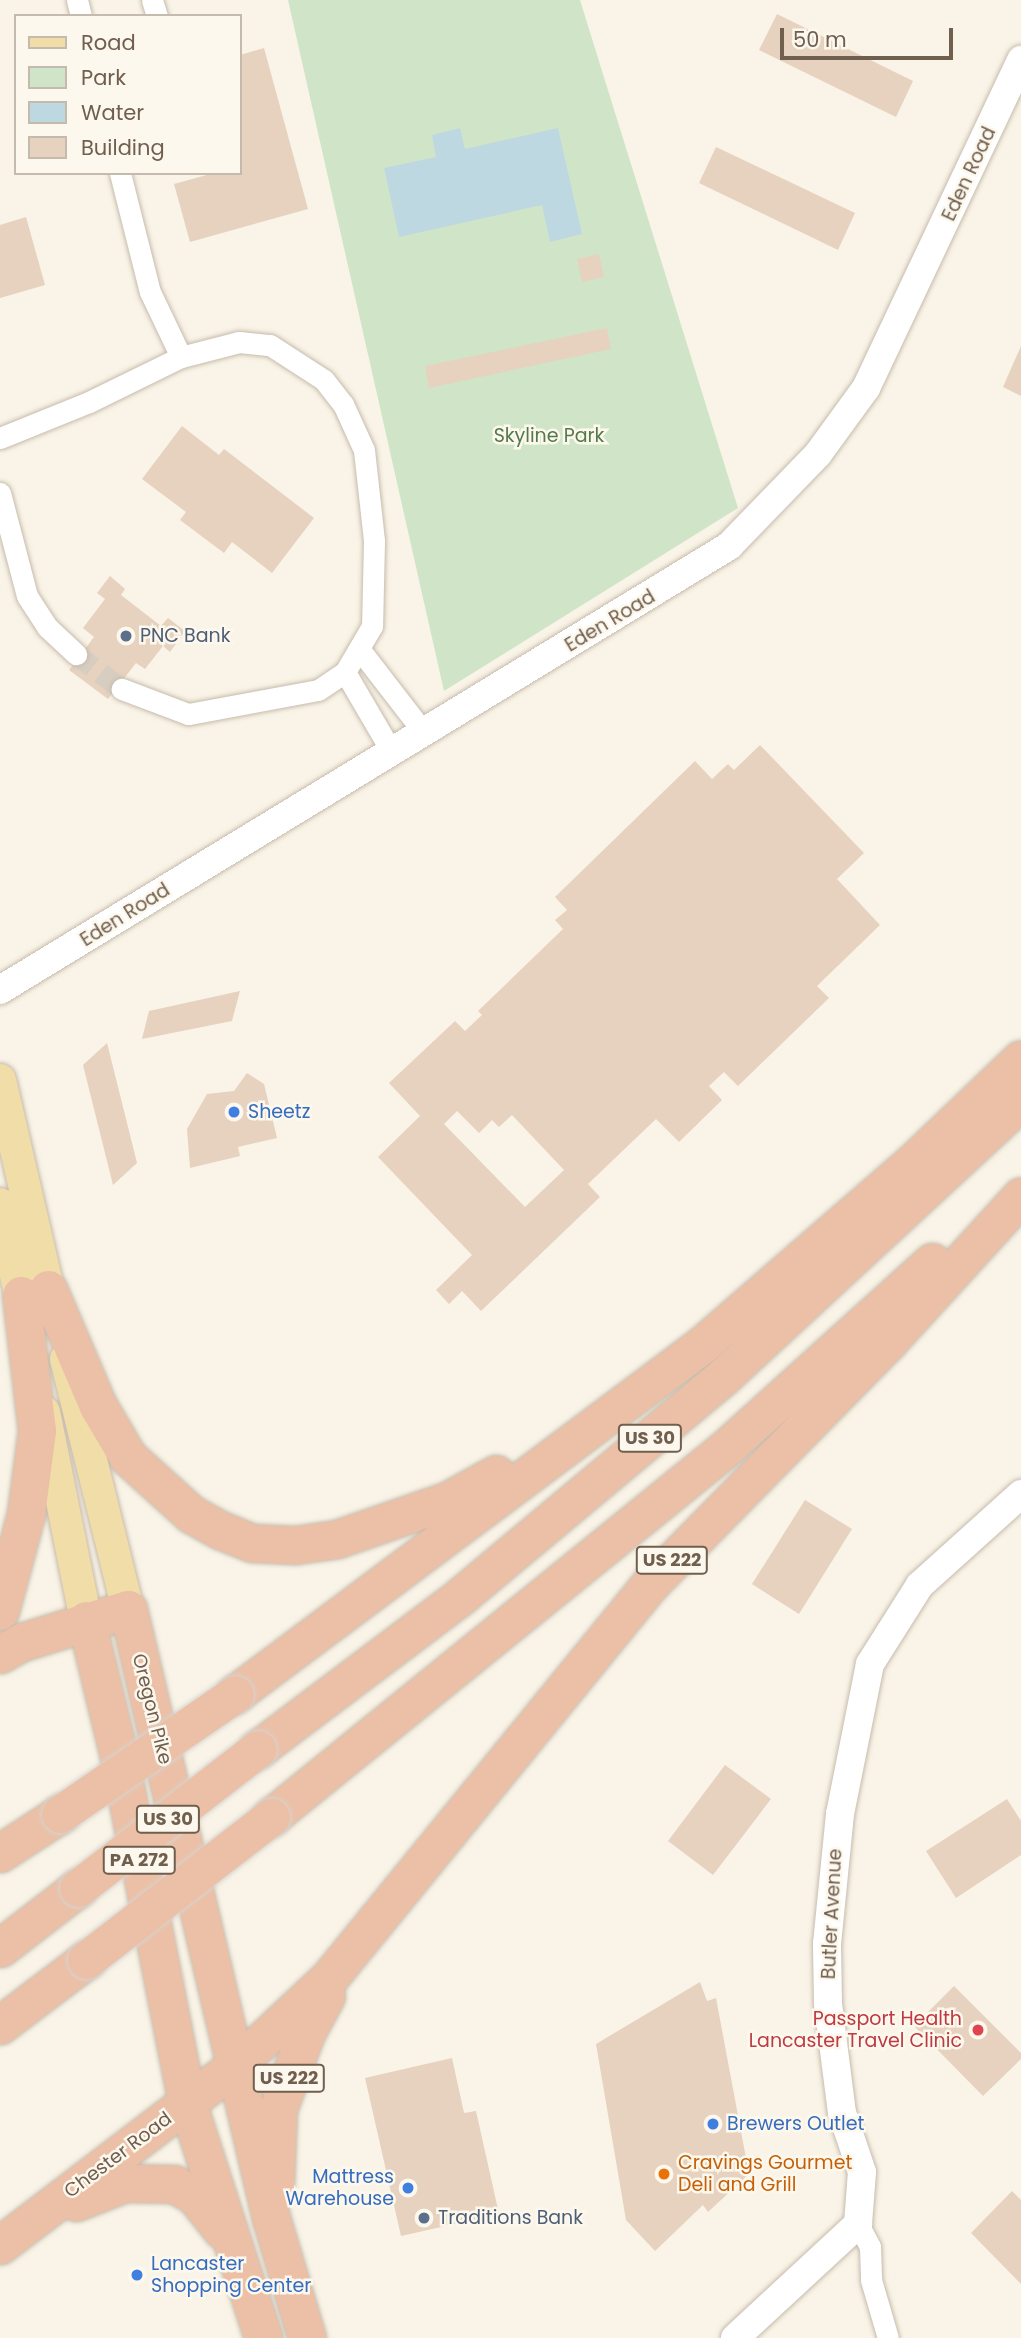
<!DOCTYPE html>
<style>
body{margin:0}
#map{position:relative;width:1021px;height:2338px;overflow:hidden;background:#f9f4e7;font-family:Poppins,sans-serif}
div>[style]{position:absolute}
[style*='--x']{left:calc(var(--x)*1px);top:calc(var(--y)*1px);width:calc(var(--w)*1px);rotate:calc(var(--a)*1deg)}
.green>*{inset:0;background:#d0e5c8}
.water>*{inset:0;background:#bed8e1}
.building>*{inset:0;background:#e6d2be}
.street-tunnel>*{height:21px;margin-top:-10.5px;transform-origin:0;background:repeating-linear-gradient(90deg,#d7cec1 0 21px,transparent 0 31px)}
.roads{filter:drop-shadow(0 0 2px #c7bbad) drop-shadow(0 0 2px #c7bbad)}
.street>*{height:21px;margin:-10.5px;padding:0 10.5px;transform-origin:10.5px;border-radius:10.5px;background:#fff}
.secondary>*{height:28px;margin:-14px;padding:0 14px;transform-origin:14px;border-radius:14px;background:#fff}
.primary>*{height:32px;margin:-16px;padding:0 16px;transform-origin:16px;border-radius:16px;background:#f0dda8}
.highway>*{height:37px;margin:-18.5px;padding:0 18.5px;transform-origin:18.5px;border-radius:18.5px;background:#ecc0a6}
.bridges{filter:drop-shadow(0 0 2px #d7d2ce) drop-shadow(0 0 2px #d7d2ce)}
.highway-bridge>*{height:37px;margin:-18.5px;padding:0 18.5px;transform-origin:18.5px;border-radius:18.5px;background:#ecc0a6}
.dots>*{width:19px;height:19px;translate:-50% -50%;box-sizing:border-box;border:4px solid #fdf8ed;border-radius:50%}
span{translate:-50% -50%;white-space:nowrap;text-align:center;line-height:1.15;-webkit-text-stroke:5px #fdf8ed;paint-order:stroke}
.shield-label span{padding:2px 5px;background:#fdf8ed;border:2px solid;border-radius:5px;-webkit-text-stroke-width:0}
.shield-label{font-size:18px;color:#705e4f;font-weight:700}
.street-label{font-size:19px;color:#705e4f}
.park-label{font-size:19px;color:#547a4c}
.service-label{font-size:19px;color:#4e5e75}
.left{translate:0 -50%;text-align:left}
.shop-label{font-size:19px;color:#366cbe}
.right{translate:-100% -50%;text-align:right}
.health-label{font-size:19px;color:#be3a42}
.food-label{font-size:19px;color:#c56008}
.legend{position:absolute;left:14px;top:14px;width:228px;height:161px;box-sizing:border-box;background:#fdf8ed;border:2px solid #c5baae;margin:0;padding:9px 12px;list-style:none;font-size:21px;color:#705e4f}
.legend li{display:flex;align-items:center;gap:14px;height:35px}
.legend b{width:35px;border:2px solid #c5baae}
.scale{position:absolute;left:780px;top:28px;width:173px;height:32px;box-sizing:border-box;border:4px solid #705e4f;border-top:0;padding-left:9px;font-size:21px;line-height:24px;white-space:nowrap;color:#705e4f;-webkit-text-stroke:5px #fdf8ed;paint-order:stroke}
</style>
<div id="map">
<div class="green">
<i style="clip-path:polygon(288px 0,580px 0,738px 508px,444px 691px)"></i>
</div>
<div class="water">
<i style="clip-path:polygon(460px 128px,465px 149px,558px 128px,582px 234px,550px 242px,542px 205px,399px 237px,384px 168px,436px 157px,432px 135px)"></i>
</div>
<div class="building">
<i style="clip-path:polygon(777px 14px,913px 81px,896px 117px,759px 50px)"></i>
<i style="clip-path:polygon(264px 48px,308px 209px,190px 242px,174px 184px,214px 173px,240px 173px,240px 55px)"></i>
<i style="clip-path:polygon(716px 147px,855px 213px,838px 250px,699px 183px)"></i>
<i style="clip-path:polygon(26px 217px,45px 285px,0 298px,0 225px)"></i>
<i style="clip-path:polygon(599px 254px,604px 277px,582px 282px,577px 259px)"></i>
<i style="clip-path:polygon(607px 328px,611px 349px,429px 388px,425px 366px)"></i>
<i style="clip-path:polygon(1021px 346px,1021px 396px,1003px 387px)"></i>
<i style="clip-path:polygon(182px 426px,219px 455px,224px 449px,314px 518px,272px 573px,232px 542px,224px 553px,180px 520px,186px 512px,142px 479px)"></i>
<i style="clip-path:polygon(110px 576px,125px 589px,121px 595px,161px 626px,168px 618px,185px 631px,170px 652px,163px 646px,145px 669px,136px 663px,108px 699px,69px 670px,94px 637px,83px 628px,105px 599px,97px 593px)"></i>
<i style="clip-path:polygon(evenodd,760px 745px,864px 853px,837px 879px,880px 925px,817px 986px,829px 998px,738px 1086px,724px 1072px,709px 1086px,722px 1100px,679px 1142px,656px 1119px,588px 1184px,600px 1197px,481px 1311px,462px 1291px,449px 1304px,436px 1290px,472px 1255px,378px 1157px,420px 1116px,389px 1083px,455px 1021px,465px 1031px,482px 1015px,478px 1011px,563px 929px,555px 920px,567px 910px,555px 897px,695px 761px,712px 779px,728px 764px,734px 770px,760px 745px,457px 1111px,479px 1133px,492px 1120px,499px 1127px,512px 1115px,564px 1170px,525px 1207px,444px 1124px,457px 1111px)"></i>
<i style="clip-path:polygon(240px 991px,232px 1021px,142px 1039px,149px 1011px)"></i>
<i style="clip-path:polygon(107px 1043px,137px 1163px,113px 1185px,83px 1065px)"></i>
<i style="clip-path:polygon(247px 1073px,264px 1084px,277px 1138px,238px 1147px,240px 1156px,190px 1168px,187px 1129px,207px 1094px,234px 1091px)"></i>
<i style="clip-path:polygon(805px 1500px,852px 1529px,799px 1614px,752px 1584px)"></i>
<i style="clip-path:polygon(725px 1765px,771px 1799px,713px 1875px,668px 1841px)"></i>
<i style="clip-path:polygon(1007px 1799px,1021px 1821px,1021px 1855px,956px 1898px,926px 1851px)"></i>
<i style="clip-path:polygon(700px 1982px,707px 2001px,716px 1998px,749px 2174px,708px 2212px,703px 2205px,655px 2251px,626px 2220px,596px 2044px)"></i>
<i style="clip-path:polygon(954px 1986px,1021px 2053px,1021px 2059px,983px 2096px,914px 2026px)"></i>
<i style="clip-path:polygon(452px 2058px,464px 2113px,476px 2111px,499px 2214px,401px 2236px,365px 2078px)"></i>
<i style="clip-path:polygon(1012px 2191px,1021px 2200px,1021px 2284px,971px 2233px)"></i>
</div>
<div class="street-tunnel">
<i style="--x:76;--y:654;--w:58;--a:37.3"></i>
</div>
<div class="roads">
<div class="street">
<i style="--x:77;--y:0;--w:16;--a:76"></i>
<i style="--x:152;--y:0;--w:17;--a:73"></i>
<i style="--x:120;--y:173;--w:123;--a:75.9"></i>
<i style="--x:150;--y:292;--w:72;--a:64.5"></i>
<i style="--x:0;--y:438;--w:96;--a:-22"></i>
<i style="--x:89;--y:402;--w:102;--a:-26.1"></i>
<i style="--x:181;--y:357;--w:60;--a:-14.5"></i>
<i style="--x:239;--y:342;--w:31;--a:6"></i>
<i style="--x:270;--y:345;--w:64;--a:32.9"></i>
<i style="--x:324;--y:380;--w:31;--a:52"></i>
<i style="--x:343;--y:404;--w:51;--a:65.5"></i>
<i style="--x:364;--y:450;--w:92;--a:83.7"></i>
<i style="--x:374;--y:541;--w:85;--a:91.3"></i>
<i style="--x:372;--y:626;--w:53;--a:120.4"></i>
<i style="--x:345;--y:672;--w:32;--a:146"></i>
<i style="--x:318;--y:690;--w:132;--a:169.5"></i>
<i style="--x:188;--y:714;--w:71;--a:-159.3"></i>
<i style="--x:0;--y:493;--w:106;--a:75.3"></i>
<i style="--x:27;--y:596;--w:37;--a:57"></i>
<i style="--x:47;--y:627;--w:40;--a:43"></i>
<i style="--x:360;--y:650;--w:106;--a:52.3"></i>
<i style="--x:345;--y:672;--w:95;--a:59.7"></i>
<i style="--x:858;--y:2224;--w:26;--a:62"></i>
<i style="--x:870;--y:2247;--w:33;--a:88"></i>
<i style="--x:871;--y:2280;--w:60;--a:73.7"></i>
</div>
<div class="secondary">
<i style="--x:0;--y:990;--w:854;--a:-31.34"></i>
<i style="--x:729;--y:546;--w:128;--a:-45.9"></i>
<i style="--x:818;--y:454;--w:82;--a:-54"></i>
<i style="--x:866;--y:388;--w:363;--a:-64.7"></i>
<i style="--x:735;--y:2338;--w:168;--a:-42.8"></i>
<i style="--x:858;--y:2224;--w:52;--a:-85.6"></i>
<i style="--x:862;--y:2172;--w:62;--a:-108.7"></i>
<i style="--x:842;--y:2113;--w:111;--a:-97.3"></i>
<i style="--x:828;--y:2003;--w:59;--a:-91"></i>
<i style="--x:827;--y:1944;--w:131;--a:-84.3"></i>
<i style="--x:840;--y:1814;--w:153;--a:-78.7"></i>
<i style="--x:870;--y:1664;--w:93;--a:-57.7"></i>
<i style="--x:920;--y:1585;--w:136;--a:-42"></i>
</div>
<div class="primary">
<i style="--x:0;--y:1080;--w:239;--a:77"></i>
<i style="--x:0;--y:1204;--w:119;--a:77.4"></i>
<i style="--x:66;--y:1359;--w:258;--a:76.1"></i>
<i style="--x:44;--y:1412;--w:212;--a:78.6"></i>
</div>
<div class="highway">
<i style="--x:48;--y:1289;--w:127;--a:66.9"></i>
<i style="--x:98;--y:1406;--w:59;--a:59.5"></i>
<i style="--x:128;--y:1457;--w:85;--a:42.1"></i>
<i style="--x:191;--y:1514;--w:33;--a:29"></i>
<i style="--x:220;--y:1530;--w:35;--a:22"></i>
<i style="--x:253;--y:1543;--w:42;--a:2.7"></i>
<i style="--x:295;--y:1545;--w:42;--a:-8.1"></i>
<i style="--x:337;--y:1539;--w:116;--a:-19.1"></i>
<i style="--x:447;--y:1501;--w:56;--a:-28.9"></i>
<i style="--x:0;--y:1611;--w:100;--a:-75"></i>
<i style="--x:26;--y:1514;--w:84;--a:-82.5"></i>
<i style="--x:37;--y:1431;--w:137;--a:-96.7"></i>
<i style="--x:86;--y:1620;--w:140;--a:76.4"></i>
<i style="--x:119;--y:1756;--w:353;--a:78.9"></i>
<i style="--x:187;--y:2102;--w:248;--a:72.1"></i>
<i style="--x:0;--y:1654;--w:25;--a:-29"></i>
<i style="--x:22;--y:1642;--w:111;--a:-17.3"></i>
<i style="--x:128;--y:1609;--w:626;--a:76.79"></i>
<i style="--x:271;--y:2218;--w:125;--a:73.3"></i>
<i style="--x:235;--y:1694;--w:583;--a:-36.77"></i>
<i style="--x:702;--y:1345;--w:275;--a:-40.9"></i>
<i style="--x:910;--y:1165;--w:153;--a:-43.7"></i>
<i style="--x:258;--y:1749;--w:256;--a:-37"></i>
<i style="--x:462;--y:1595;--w:341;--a:-39.9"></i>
<i style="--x:724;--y:1376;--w:405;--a:-42.8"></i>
<i style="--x:271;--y:1817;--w:584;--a:-39.03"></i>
<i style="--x:725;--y:1449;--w:279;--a:-42.1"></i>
<i style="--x:0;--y:1853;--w:72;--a:-33"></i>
<i style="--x:0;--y:1948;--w:98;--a:-37.6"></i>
<i style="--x:0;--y:2025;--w:108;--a:-37.1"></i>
<i style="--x:275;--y:2183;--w:74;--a:-87.7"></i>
<i style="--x:278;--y:2109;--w:81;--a:-69.8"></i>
<i style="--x:306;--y:2033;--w:42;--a:-61.6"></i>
<i style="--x:76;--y:2202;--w:53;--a:-21.2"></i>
<i style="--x:125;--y:2183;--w:49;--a:1.2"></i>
<i style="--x:174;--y:2184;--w:23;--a:29"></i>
<i style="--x:194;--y:2195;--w:45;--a:51.3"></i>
<i style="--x:0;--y:2245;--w:297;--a:-37.3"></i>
<i style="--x:236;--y:2065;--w:127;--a:-43.1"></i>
<i style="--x:329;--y:1978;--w:508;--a:-50.83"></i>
<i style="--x:650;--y:1584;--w:337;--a:-45.5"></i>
<i style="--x:886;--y:1344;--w:200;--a:-47.6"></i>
</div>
</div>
<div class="bridges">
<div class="highway-bridge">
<i style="--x:60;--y:1814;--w:212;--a:-34.4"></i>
<i style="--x:78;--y:1888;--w:227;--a:-37.7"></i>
<i style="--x:86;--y:1960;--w:234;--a:-37.7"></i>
</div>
</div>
<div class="dots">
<i style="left:126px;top:636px;background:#5c6f8a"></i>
<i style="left:234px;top:1112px;background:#3f7fe0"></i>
<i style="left:978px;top:2030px;background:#e0444e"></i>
<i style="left:713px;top:2124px;background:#3f7fe0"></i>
<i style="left:664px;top:2174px;background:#e8710a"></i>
<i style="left:408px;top:2188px;background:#3f7fe0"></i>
<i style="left:424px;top:2218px;background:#5c6f8a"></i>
<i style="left:137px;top:2275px;background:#3f7fe0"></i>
</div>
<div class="shield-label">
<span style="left:650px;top:1438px">US 30</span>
<span style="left:672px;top:1560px">US 222</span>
<span style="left:168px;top:1819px">US 30</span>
<span style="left:139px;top:1860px">PA 272</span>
<span style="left:289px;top:2078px">US 222</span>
</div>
<div class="street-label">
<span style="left:969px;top:174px;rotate:-65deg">Eden Road</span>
<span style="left:610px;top:621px;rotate:-31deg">Eden Road</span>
<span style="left:125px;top:915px;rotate:-32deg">Eden Road</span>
<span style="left:152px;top:1709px;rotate:76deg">Oregon Pike</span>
<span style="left:832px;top:1914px;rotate:-87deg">Butler Avenue</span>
<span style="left:118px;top:2155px;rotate:-37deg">Chester Road</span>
</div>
<div class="park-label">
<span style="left:549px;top:436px">Skyline Park</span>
</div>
<div class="service-label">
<span class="left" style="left:140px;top:636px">PNC Bank</span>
<span class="left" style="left:438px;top:2218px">Traditions Bank</span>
</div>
<div class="shop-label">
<span class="left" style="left:248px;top:1112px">Sheetz</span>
<span class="left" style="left:727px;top:2124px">Brewers Outlet</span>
<span class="right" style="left:394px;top:2188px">Mattress<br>Warehouse</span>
<span class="left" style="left:151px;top:2275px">Lancaster<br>Shopping Center</span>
</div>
<div class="health-label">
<span class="right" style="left:962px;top:2030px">Passport Health<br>Lancaster Travel Clinic</span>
</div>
<div class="food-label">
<span class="left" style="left:678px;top:2174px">Cravings Gourmet<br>Deli and Grill</span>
</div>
<ul class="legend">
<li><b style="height:9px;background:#f0dda8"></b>Road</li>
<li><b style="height:19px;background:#d0e5c8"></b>Park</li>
<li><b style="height:19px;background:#bed8e1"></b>Water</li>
<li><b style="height:19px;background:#e6d2be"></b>Building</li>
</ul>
<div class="scale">50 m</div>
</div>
